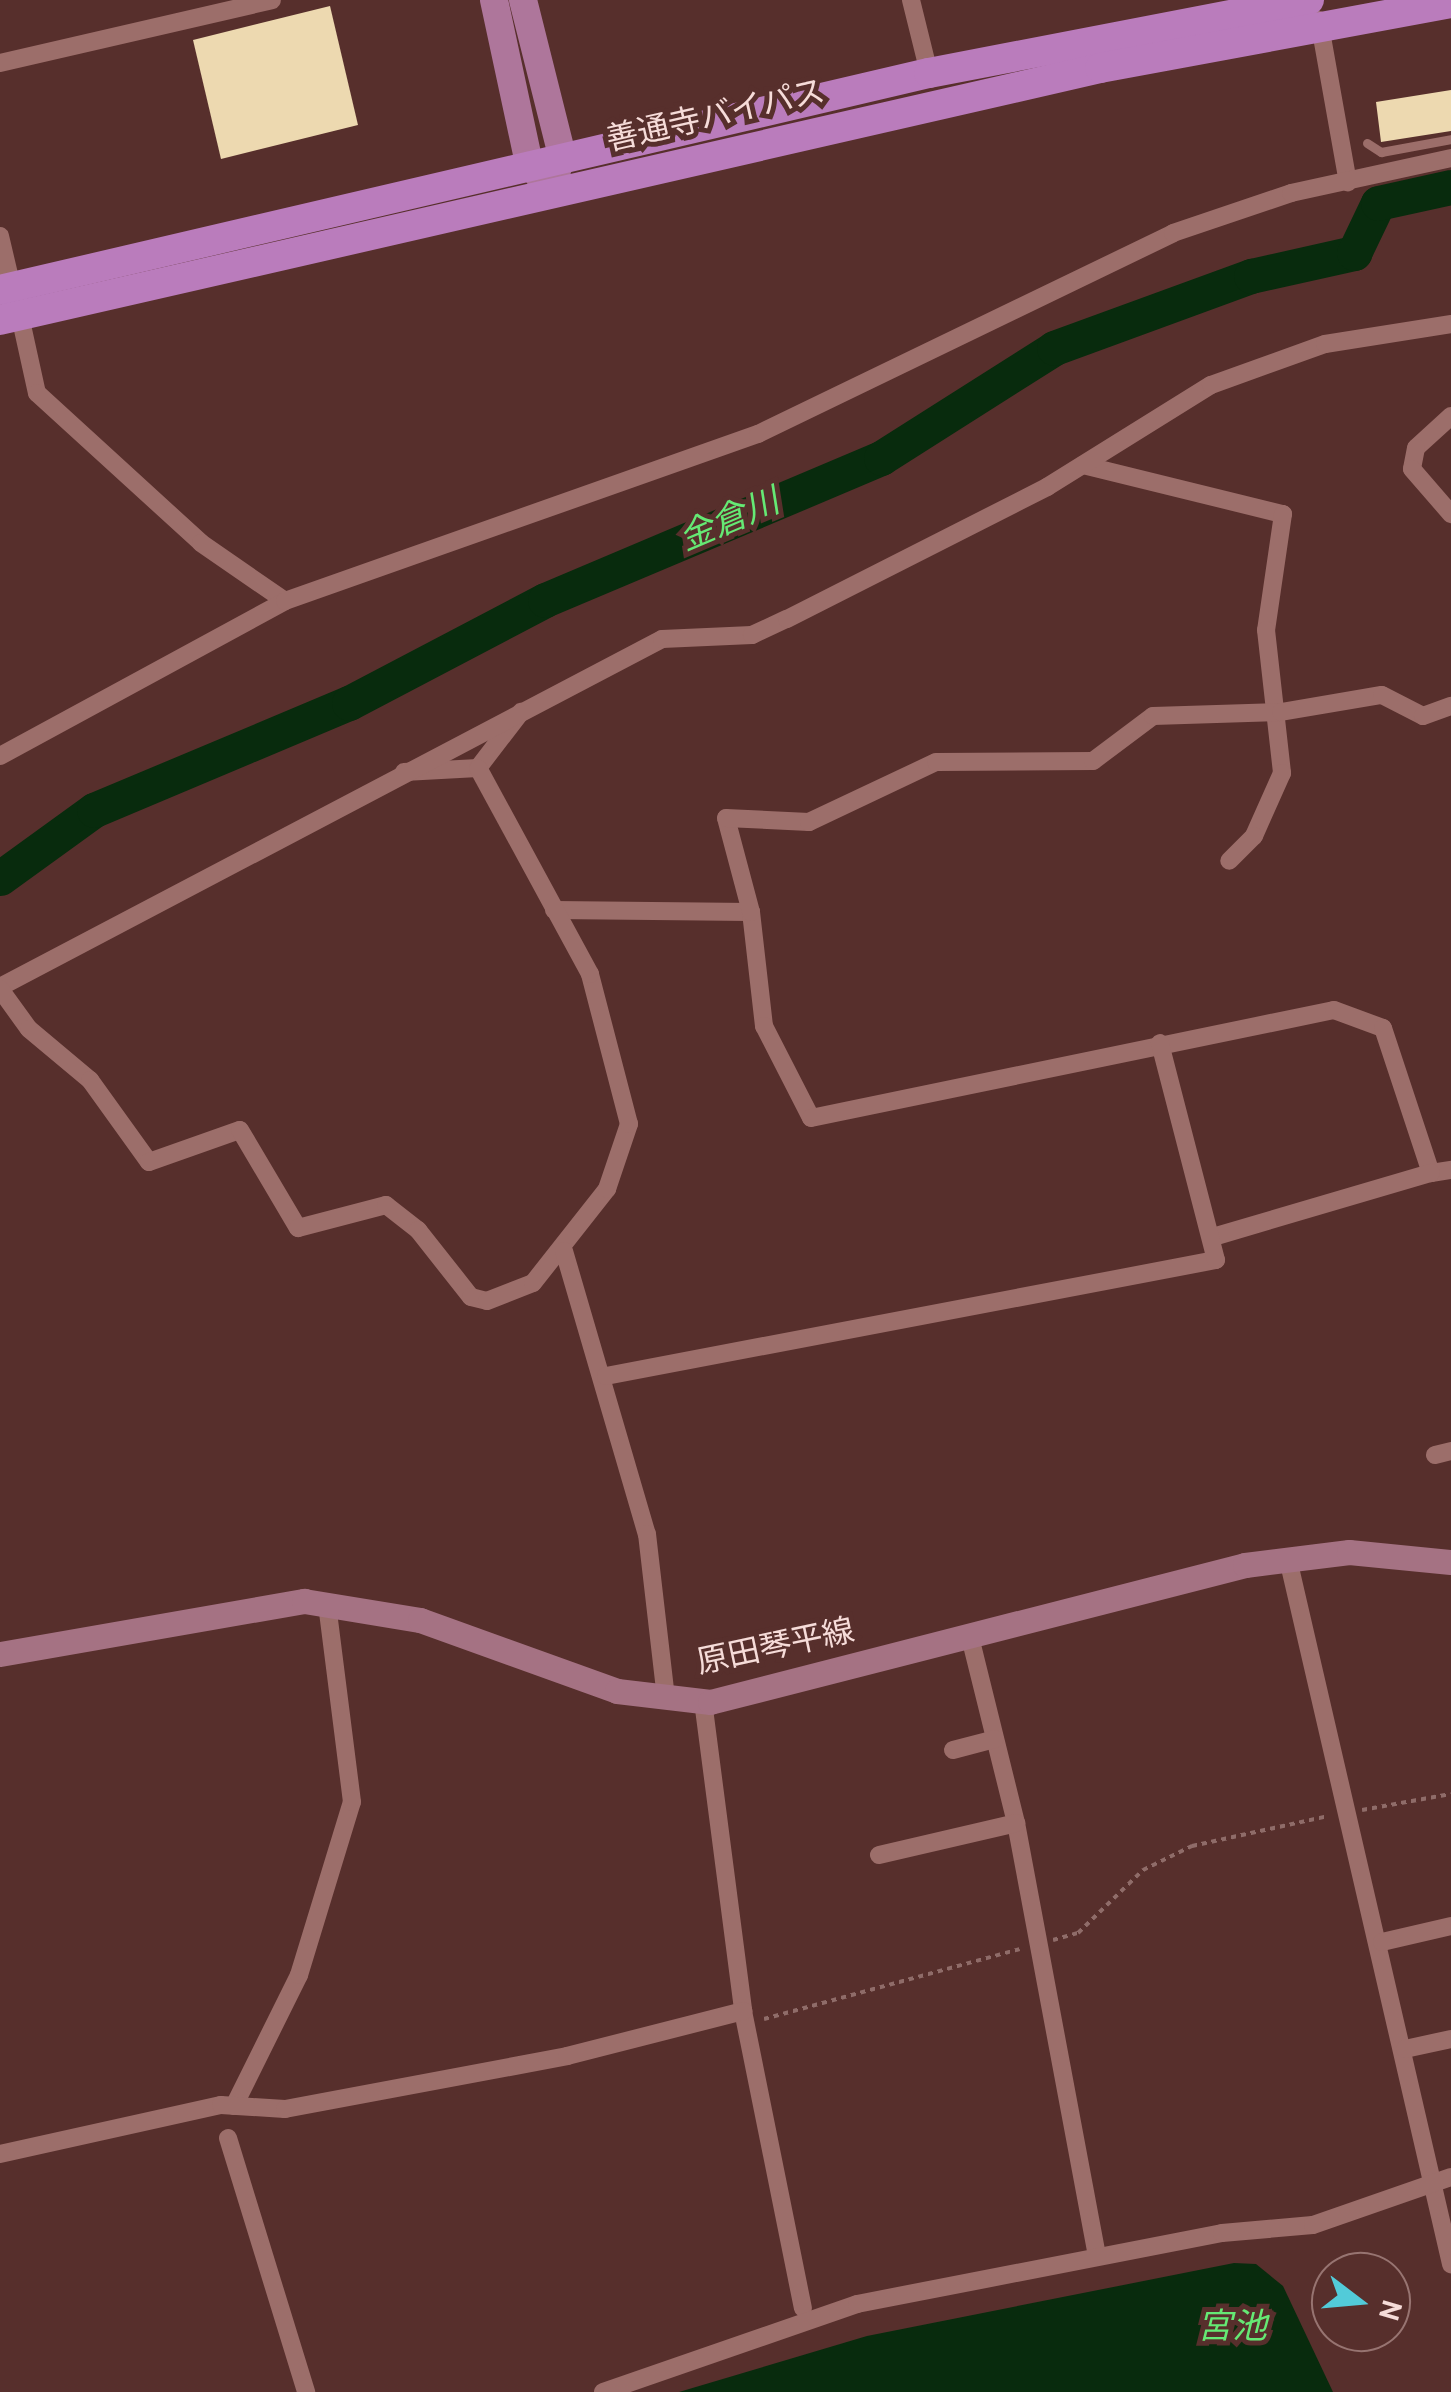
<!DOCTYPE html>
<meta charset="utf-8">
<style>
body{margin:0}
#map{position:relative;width:1451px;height:2392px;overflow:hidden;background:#572f2c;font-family:Overpass,"Noto Sans JP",sans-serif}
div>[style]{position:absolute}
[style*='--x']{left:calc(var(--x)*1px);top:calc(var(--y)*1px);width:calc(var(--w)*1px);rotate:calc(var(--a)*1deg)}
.water>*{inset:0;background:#082b0d}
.river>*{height:35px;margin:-17.5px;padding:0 17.5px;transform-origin:17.5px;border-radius:17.5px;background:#082b0d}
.building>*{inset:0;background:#edd9b0}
.path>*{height:4px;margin-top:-2px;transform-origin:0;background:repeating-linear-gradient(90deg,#8f6c69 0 5px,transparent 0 10px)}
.lane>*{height:9px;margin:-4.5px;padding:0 4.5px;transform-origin:4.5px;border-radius:4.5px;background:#9c6e6a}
.street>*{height:18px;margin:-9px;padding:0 9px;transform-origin:9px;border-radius:9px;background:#9c6e6a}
.secondary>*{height:25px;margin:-12.5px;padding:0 12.5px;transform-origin:12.5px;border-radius:12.5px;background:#a57283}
.primary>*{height:28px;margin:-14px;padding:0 14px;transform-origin:14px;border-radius:14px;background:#ae769b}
.highway>*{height:30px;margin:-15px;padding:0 15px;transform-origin:15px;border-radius:15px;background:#ba7cbc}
span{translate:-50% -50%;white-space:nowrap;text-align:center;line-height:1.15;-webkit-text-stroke:10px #572f2c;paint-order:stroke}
.street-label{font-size:32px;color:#f6dcd9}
.water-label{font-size:35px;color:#65e974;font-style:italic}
.north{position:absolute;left:1311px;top:2252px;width:100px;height:100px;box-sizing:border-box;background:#572f2c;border:2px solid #977471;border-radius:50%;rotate:106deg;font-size:28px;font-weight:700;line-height:40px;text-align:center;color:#f6dcd9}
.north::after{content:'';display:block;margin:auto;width:35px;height:45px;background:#52cbd9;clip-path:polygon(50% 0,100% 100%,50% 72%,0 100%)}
</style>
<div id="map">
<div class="water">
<i style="clip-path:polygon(1234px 2263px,1256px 2264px,1283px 2286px,1333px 2392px,679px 2392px,867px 2336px)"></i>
</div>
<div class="river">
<i style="--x:0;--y:878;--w:116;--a:-35.9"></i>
<i style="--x:94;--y:810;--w:277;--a:-22.8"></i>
<i style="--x:349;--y:703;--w:221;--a:-27.7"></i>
<i style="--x:545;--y:600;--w:365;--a:-22.9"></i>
<i style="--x:881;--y:458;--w:205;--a:-32.4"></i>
<i style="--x:1054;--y:348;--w:210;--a:-20.1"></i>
<i style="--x:1251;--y:276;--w:106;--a:-12.6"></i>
<i style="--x:1354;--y:253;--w:55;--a:-64.4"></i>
<i style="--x:1378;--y:203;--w:75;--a:-12.4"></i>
</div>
<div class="building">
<i style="clip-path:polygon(330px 6px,358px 125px,221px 159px,193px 40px)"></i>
<i style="clip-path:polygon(1451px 90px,1451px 131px,1381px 142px,1376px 102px)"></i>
</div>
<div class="path">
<i style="--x:1362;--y:1810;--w:90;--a:-10.2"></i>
<i style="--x:1053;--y:1940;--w:26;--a:-16"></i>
<i style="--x:1078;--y:1933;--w:91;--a:-44.1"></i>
<i style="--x:1143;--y:1870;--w:55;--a:-26.1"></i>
<i style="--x:1192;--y:1846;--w:139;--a:-12.4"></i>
<i style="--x:764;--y:2019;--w:265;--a:-15.3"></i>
</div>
<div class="lane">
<i style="--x:1367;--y:143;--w:17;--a:33"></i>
<i style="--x:1381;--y:152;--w:71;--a:-10.5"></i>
</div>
<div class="street">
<i style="--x:911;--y:0;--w:75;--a:76.1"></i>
<i style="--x:1319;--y:20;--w:165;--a:79.9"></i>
<i style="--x:0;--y:63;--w:279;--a:-13"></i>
<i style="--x:0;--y:236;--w:52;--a:76.8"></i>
<i style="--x:20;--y:316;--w:79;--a:77.6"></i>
<i style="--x:37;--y:393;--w:222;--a:42.4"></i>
<i style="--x:201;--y:543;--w:102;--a:34.6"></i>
<i style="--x:1451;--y:416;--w:47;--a:137.6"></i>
<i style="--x:1416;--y:448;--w:21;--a:101"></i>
<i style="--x:1412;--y:469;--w:60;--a:49.1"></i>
<i style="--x:1083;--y:465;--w:206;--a:13.8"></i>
<i style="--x:1283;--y:514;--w:117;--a:98.3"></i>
<i style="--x:1266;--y:630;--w:144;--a:83.6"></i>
<i style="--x:1282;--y:773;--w:69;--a:114"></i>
<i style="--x:1254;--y:836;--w:35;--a:135"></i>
<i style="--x:0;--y:756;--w:324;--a:-28.5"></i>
<i style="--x:285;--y:601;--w:502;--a:-19.45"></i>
<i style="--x:758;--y:434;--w:461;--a:-25.8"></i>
<i style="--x:1173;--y:233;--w:125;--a:-18.7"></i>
<i style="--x:1291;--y:193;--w:164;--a:-12.3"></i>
<i style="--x:404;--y:772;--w:74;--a:-3.1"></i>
<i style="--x:478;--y:768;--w:71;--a:-52.5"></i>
<i style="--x:554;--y:910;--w:197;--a:0.6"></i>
<i style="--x:751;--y:912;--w:115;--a:83.5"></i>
<i style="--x:764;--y:1026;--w:103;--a:62.9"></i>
<i style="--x:811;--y:1118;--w:534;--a:-11.67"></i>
<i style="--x:1334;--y:1010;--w:52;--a:20.2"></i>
<i style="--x:1383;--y:1028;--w:153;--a:71.7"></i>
<i style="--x:1431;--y:1173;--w:20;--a:-9"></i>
<i style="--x:751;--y:912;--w:97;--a:-104.9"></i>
<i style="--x:726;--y:818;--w:83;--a:2.8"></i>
<i style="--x:809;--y:822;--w:140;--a:-25.3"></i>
<i style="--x:936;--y:762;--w:157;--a:-0.4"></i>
<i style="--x:1093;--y:761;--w:75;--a:-36.9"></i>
<i style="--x:1153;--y:716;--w:128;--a:-1.8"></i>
<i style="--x:1281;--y:712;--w:102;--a:-9.6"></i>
<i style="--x:1382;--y:695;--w:46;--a:27.1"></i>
<i style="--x:1423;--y:716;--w:30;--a:-20"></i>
<i style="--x:0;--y:987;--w:748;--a:-27.73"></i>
<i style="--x:662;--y:639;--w:90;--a:-2.5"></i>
<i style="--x:752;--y:635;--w:38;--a:-25"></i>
<i style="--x:787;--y:619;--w:292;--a:-26.9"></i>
<i style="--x:1047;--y:487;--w:193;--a:-31.9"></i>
<i style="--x:1211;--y:385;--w:121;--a:-19.8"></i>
<i style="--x:1325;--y:344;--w:128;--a:-9"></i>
<i style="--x:0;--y:989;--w:49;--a:54.1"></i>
<i style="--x:29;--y:1029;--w:80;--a:39.9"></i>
<i style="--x:90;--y:1080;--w:101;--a:54.3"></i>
<i style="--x:149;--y:1162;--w:96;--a:-19.4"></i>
<i style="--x:240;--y:1130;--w:114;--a:59.4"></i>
<i style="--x:298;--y:1228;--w:91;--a:-14.6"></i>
<i style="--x:386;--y:1205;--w:41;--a:38"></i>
<i style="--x:418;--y:1230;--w:85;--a:51.7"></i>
<i style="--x:471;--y:1297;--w:16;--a:14"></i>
<i style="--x:487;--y:1301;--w:49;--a:-21.4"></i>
<i style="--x:533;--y:1283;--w:120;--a:-51.8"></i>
<i style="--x:607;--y:1189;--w:69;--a:-71.3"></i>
<i style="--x:629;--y:1124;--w:155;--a:-104.6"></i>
<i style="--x:590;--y:974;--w:234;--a:-118.5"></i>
<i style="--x:1213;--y:1237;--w:227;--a:-16.4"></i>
<i style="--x:564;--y:1251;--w:295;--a:73.7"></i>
<i style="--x:647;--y:1534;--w:166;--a:83.4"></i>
<i style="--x:606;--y:1376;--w:621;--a:-10.77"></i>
<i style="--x:1216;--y:1260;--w:224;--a:-104.5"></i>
<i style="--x:1435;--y:1455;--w:16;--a:-14"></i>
<i style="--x:1288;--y:1559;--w:724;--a:76.98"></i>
<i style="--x:970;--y:1637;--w:192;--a:76.1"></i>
<i style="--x:1016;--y:1823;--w:441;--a:79.4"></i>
<i style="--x:703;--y:1701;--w:313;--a:82.6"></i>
<i style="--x:743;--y:2011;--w:303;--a:78.6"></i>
<i style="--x:953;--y:1750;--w:43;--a:-14.7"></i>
<i style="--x:879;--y:1855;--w:141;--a:-13.1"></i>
<i style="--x:1382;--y:1942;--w:71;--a:-13.1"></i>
<i style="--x:1405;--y:2049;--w:47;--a:-12.3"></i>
<i style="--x:234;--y:2106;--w:146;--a:-63.6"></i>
<i style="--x:299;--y:1975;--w:181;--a:-73"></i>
<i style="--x:352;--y:1802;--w:201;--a:-97.2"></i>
<i style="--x:228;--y:2138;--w:266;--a:72.9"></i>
<i style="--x:0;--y:2154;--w:226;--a:-12.5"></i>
<i style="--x:221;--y:2105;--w:64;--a:3.6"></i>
<i style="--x:285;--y:2109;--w:287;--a:-10.6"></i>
<i style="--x:567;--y:2056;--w:182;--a:-14.3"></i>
<i style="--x:603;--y:2392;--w:269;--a:-19.1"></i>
<i style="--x:857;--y:2304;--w:372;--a:-11"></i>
<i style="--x:1222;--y:2233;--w:91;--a:-5"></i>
<i style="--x:1313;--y:2225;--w:146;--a:-19.2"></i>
</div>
<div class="secondary">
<i style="--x:0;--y:1654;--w:309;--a:-9.9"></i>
<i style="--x:304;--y:1601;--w:118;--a:9.3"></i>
<i style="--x:420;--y:1620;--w:209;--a:19.8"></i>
<i style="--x:617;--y:1691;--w:94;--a:6.7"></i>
<i style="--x:710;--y:1702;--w:552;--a:-14.36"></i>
<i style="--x:1245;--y:1565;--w:105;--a:-7.1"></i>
<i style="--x:1349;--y:1552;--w:102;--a:5.6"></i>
</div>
<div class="primary">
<i style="--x:494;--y:0;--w:167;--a:77.9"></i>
<i style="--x:529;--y:163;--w:36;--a:52"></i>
<i style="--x:523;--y:0;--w:160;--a:75.9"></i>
<i style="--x:562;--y:155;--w:26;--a:108"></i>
</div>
<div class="highway">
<i style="--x:0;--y:290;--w:954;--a:-13.15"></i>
<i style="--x:929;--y:73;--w:387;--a:-10.9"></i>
<i style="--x:0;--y:320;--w:1128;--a:-12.9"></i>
<i style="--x:1100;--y:68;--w:357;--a:-10.5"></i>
</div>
<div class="street-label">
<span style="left:716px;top:118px;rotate:-13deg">善通寺バイパス</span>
<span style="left:776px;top:1649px;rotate:-12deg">原田琴平線</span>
</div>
<div class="water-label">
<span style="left:730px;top:522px;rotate:-23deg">金倉川</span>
<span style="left:1232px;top:2329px">宮池</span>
</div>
<div class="north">N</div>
</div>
